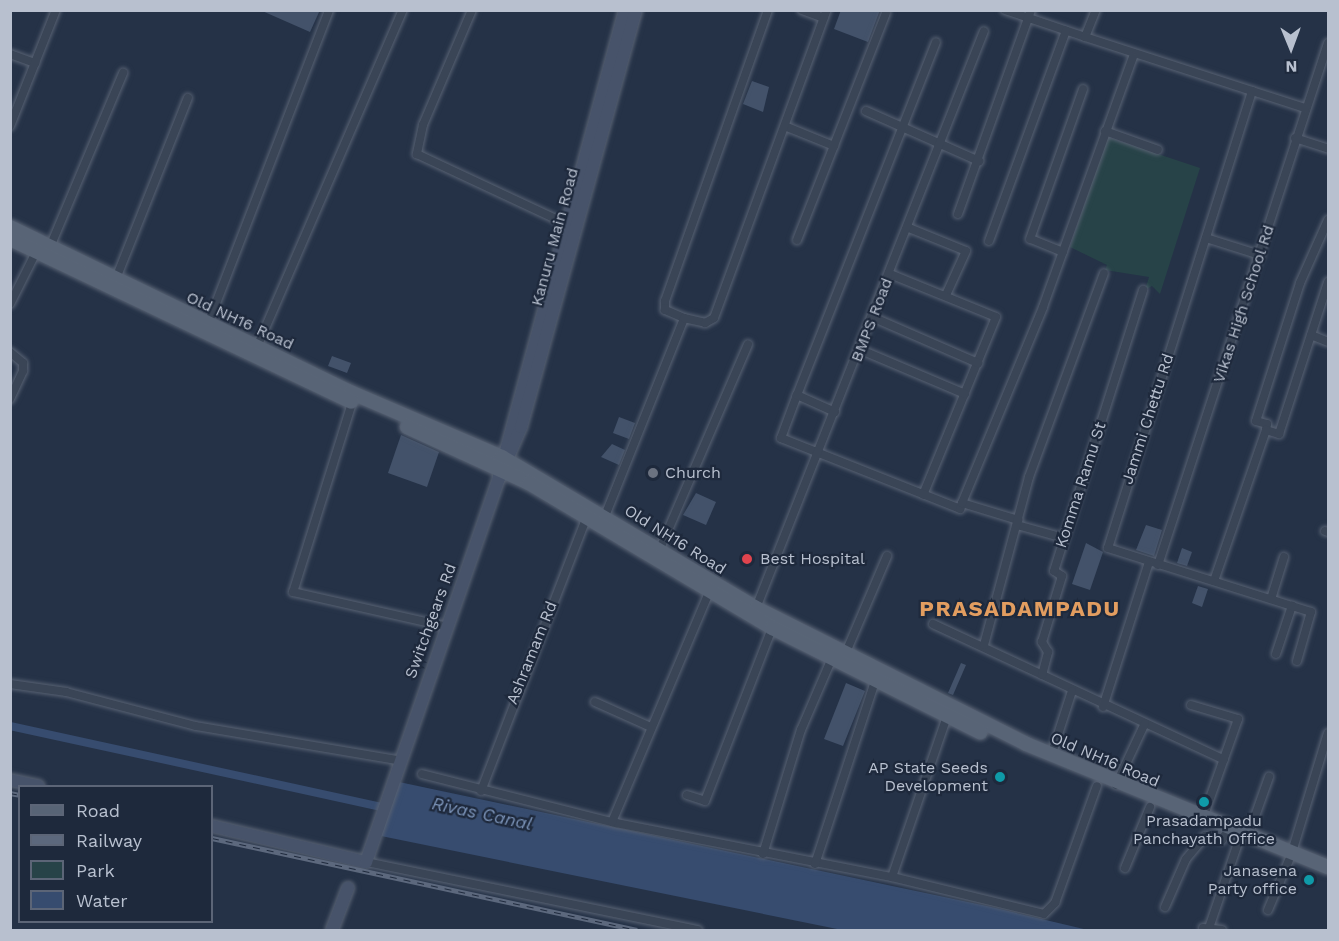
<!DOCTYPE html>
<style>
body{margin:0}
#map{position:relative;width:1339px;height:941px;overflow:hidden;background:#253247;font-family:"Work Sans",sans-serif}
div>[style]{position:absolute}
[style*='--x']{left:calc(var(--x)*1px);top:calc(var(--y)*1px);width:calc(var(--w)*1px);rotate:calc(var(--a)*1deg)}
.green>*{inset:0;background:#274348}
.water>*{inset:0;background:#374c6f}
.canal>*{height:8px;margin:-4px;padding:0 4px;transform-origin:4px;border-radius:4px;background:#374c6f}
.building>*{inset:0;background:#43526a}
.roads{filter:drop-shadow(0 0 2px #586273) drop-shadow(0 0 2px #586273)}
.street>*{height:8px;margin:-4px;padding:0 4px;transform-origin:4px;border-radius:4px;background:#3a4556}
.secondary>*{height:12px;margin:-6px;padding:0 6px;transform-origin:6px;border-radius:6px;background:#47536a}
.primary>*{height:14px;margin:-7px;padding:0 7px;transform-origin:7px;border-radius:7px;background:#586476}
.rail>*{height:4.5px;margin-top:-2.25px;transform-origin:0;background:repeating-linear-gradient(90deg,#1e293c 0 7px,#5c687d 0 14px);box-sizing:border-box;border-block:2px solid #5c687d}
.dots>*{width:16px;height:16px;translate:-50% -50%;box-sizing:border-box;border:3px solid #1e293c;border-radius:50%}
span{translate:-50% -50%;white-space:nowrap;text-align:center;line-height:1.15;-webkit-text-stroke:4.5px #1e293c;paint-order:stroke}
.street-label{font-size:16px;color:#b8c0cf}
.poi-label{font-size:16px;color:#b8c0cf}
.left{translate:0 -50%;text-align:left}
.right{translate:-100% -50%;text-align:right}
.water-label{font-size:18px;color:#7c94b9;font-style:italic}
.district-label{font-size:22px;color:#e29d60;font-weight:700;letter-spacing:1.5px}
.frame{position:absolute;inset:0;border:12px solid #b8c0cf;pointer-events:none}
.legend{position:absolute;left:18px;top:785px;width:195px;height:138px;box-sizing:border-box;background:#1e293c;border:2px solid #5c6577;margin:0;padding:8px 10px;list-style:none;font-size:18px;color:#b8c0cf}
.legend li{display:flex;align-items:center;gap:12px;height:30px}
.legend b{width:30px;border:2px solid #5c6577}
.north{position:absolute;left:1261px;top:18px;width:60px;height:60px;-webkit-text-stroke:4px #1e293c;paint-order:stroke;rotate:179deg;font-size:16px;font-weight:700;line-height:24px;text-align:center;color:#b8c0cf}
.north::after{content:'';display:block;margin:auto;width:21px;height:27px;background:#b8c0cf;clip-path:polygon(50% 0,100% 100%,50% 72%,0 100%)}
</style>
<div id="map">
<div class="green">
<i style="clip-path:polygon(1107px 137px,1200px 168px,1160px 294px,1152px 286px,1145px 290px,1149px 277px,1105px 270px,1107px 265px,1070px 247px)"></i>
</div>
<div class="water">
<i style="clip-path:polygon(399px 782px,987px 906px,1088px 930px,842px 930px,381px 836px)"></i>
</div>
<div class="canal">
<i style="--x:10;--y:726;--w:386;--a:12.3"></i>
</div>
<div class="building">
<i style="clip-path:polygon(260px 10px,320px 10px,310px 32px)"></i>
<i style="clip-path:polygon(841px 10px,880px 10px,868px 42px,834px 29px)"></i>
<i style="clip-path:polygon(752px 81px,769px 87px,763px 112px,743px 104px)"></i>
<i style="clip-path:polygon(332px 356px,351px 363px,347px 373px,328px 366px)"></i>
<i style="clip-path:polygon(619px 417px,635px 423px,629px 439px,613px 433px)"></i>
<i style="clip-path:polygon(401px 435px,439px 452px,427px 487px,388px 473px)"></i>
<i style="clip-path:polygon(612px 444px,625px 450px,619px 465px,601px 457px)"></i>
<i style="clip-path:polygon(696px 493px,716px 502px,706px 525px,683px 515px)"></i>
<i style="clip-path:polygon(1146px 525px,1162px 530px,1154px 556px,1136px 550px)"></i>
<i style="clip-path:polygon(1086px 543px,1103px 552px,1090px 590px,1072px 584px)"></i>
<i style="clip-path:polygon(1182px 548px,1192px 552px,1187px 566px,1177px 563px)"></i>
<i style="clip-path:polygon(1198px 586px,1208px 589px,1202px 607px,1192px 603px)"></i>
<i style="clip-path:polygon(961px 663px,966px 665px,953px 695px,948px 693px)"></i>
<i style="clip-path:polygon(846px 683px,865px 691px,843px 746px,824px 739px)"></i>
</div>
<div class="roads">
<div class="street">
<i style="--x:472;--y:10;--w:125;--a:113.1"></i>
<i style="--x:423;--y:125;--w:30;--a:102"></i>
<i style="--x:417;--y:154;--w:162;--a:25.1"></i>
<i style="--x:802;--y:10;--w:23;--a:20"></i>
<i style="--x:1005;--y:10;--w:84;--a:18.6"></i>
<i style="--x:1085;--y:37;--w:29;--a:-68"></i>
<i style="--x:1085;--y:37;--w:176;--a:17.9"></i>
<i style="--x:10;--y:54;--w:27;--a:20"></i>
<i style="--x:866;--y:111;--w:124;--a:23.9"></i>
<i style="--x:10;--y:126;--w:125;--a:-68.4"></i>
<i style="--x:787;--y:127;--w:51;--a:22"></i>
<i style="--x:1105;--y:131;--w:56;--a:19.7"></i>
<i style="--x:1295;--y:138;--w:35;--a:18"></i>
<i style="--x:958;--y:214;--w:217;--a:-70.3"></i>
<i style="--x:909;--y:228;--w:61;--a:22"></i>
<i style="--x:966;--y:251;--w:48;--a:114.4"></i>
<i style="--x:1206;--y:238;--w:57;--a:17.5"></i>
<i style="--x:797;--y:240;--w:244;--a:-68.6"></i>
<i style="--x:989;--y:241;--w:224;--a:-69.9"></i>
<i style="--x:50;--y:247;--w:189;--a:-67.2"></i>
<i style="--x:1063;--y:252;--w:35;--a:-158"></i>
<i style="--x:1030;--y:239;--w:159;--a:-70.5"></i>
<i style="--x:890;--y:274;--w:114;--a:22.1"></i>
<i style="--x:996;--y:317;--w:192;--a:112.3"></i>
<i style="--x:115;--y:281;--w:197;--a:-68.3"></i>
<i style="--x:10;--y:304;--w:63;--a:-63.4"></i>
<i style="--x:872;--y:317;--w:116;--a:23.5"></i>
<i style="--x:684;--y:318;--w:21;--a:-157"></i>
<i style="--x:665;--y:310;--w:9;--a:-90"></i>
<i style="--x:665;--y:301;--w:309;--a:-70.5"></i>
<i style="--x:208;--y:324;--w:337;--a:-68.9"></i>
<i style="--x:1311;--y:335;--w:18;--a:22"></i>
<i style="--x:257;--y:347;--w:367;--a:-66.6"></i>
<i style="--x:861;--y:350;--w:113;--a:22.9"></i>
<i style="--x:10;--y:352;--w:17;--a:40"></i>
<i style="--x:23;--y:363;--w:8;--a:90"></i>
<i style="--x:23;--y:371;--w:31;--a:115"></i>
<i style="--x:797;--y:395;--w:46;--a:110.4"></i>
<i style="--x:781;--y:438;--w:193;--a:21.6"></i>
<i style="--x:960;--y:509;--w:6;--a:-72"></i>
<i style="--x:962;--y:503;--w:59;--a:16.9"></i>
<i style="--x:352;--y:403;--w:198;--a:107.3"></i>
<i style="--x:293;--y:592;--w:159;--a:12.7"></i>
<i style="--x:835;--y:412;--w:42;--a:-155.9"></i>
<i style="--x:797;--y:395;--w:379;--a:-68.5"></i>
<i style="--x:1266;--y:430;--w:6;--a:-81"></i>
<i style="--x:1267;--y:424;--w:11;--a:-165"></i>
<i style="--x:1256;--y:421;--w:145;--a:-72.3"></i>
<i style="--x:1300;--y:283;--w:69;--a:-66"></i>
<i style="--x:1266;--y:430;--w:14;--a:17"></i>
<i style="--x:1279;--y:434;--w:160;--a:-72.1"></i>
<i style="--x:962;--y:503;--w:212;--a:-67.5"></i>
<i style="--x:1043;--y:307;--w:266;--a:-70.2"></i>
<i style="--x:605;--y:516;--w:213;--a:-68.2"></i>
<i style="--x:684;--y:318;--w:22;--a:13"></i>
<i style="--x:705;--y:323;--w:10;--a:-29"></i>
<i style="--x:714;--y:318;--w:328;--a:-69.9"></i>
<i style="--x:1017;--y:525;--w:49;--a:15.5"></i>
<i style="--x:1325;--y:531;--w:3;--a:18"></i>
<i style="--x:659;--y:551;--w:225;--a:-66.7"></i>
<i style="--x:1158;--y:565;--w:549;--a:-71.96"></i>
<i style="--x:1214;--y:581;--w:160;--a:-71"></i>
<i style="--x:1271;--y:599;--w:44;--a:-72.8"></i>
<i style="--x:756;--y:608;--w:620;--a:-68.44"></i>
<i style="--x:933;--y:624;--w:321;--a:25"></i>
<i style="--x:984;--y:645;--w:174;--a:-75"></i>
<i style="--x:1029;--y:477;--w:217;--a:-69.8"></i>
<i style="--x:1276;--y:654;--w:51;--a:-71.6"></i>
<i style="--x:844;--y:657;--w:110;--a:-66.9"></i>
<i style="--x:1297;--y:661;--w:51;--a:-74.1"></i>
<i style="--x:1311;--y:612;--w:213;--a:-162.5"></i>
<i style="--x:1108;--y:548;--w:479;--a:-72.5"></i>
<i style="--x:1252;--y:91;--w:56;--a:17.8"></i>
<i style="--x:1042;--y:675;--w:24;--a:-75"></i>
<i style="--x:1048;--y:652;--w:12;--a:-121"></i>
<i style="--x:1042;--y:642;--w:69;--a:-73.1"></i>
<i style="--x:1062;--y:576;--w:9;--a:-148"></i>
<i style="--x:1054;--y:571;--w:295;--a:-72.4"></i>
<i style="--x:10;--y:684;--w:57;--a:8.1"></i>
<i style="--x:66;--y:692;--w:134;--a:14.7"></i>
<i style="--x:196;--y:726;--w:204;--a:9.6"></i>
<i style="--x:595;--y:702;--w:61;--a:24.1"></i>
<i style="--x:1191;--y:705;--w:49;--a:16.6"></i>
<i style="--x:1238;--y:719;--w:105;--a:109.5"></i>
<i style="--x:1103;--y:707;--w:152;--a:-72.4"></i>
<i style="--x:1051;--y:756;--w:68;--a:-72.1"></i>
<i style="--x:422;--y:774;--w:200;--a:14.2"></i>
<i style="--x:616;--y:823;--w:281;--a:11.1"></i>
<i style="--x:892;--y:877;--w:156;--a:13.7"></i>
<i style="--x:1044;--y:914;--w:16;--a:-45"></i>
<i style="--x:1055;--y:903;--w:124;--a:-70.3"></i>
<i style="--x:1116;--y:785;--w:68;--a:-64.9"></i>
<i style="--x:481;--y:791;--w:294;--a:-68.9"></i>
<i style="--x:687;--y:795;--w:19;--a:18"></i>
<i style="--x:705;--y:801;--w:186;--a:-68.8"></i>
<i style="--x:612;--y:822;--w:250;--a:-67.1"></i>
<i style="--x:1248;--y:836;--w:63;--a:-70.4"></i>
<i style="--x:1292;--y:852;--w:124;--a:-73.2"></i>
<i style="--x:763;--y:854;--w:130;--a:-73"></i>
<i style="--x:801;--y:730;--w:78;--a:-66.7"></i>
<i style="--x:366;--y:862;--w:339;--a:11.6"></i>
<i style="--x:815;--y:864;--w:192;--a:-71.8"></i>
<i style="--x:1125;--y:868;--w:66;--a:-67.7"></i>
<i style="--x:892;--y:877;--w:170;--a:-71.1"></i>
<i style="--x:1165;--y:907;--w:52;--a:-66.4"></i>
<i style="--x:1186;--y:859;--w:30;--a:-50"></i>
<i style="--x:1205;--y:836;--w:17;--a:13"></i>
<i style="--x:1222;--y:840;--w:6;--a:-59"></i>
<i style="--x:1268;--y:910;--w:54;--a:-67.2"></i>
<i style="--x:1203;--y:928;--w:19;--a:6"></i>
<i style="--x:1209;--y:928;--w:93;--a:-71.2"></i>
</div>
<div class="secondary">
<i style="--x:625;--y:10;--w:485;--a:105.1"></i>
<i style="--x:499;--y:478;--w:56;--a:-66.7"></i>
<i style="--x:521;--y:427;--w:433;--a:-74.6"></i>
<i style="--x:10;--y:780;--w:29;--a:12"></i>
<i style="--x:212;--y:826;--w:158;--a:13.2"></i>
<i style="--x:366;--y:862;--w:406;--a:-70.9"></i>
<i style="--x:332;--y:930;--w:45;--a:-69.1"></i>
</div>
<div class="primary">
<i style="--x:10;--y:227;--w:378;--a:25.9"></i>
<i style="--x:350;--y:392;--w:165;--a:23.2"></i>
<i style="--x:502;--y:457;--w:295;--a:30.7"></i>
<i style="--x:756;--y:608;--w:302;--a:26.7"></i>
<i style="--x:1026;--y:744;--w:326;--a:22.2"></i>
<i style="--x:10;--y:239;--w:378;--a:25.5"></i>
<i style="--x:407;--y:427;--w:134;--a:24.7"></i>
<i style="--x:529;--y:483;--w:283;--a:30.8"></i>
<i style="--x:772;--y:628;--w:233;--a:26.6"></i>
</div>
</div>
<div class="rail">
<i style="--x:10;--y:793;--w:10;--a:11"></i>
<i style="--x:212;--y:838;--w:435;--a:12.2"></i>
</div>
<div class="dots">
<i style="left:653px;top:473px;background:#6b7280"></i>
<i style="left:747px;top:559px;background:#e0444e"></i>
<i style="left:1000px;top:777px;background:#0f9aa8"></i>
<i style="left:1204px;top:802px;background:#0f9aa8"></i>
<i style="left:1309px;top:880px;background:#0f9aa8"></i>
</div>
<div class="street-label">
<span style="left:555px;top:237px;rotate:-75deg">Kanuru Main Road</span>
<span style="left:1244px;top:304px;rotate:-72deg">Vikas High School Rd</span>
<span style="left:872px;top:320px;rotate:-69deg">BMPS Road</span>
<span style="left:240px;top:321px;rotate:25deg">Old NH16 Road</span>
<span style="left:1148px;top:419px;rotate:-72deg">Jammi Chettu Rd</span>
<span style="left:1081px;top:485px;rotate:-72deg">Komma Ramu St</span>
<span style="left:675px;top:540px;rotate:32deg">Old NH16 Road</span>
<span style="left:431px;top:621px;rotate:-70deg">Switchgears Rd</span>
<span style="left:532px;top:653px;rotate:-68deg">Ashramam Rd</span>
<span style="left:1105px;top:760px;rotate:23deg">Old NH16 Road</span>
</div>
<div class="poi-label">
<span class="left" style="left:665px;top:473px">Church</span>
<span class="left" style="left:760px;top:559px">Best Hospital</span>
<span class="right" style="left:988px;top:777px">AP State Seeds<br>Development</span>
<span style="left:1204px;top:830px">Prasadampadu<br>Panchayath Office</span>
<span class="right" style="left:1297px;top:880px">Janasena<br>Party office</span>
</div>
<div class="water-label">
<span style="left:482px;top:814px;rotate:12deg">Rivas Canal</span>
</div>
<div class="district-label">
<span style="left:1020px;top:609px">PRASADAMPADU</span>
</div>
<div class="frame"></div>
<ul class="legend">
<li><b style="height:8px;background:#586476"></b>Road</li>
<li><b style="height:8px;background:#5c687d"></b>Railway</li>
<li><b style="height:16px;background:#274348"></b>Park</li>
<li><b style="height:16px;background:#374c6f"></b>Water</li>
</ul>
<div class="north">N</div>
</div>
